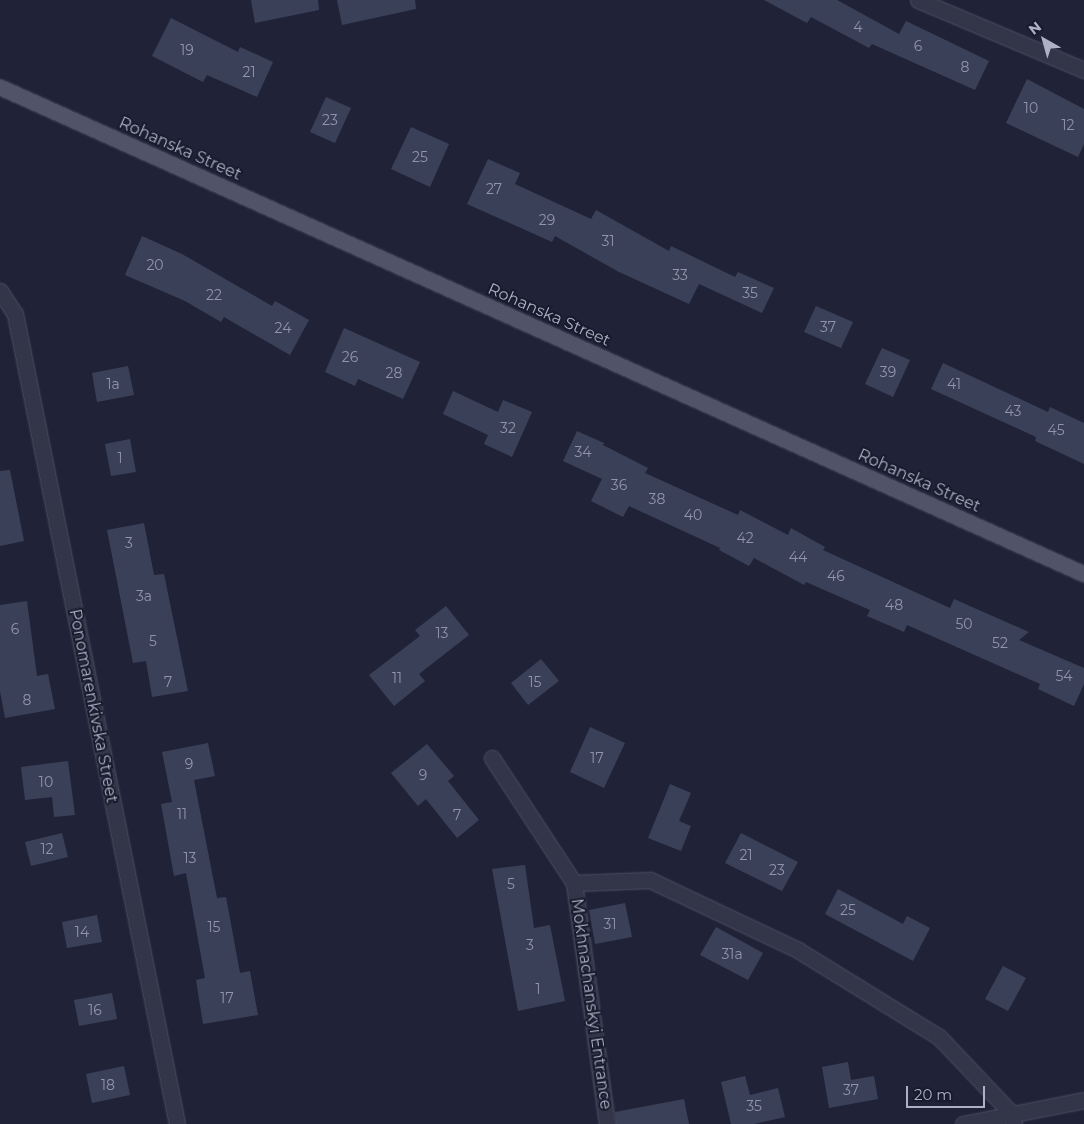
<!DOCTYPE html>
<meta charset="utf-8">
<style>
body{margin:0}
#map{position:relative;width:1084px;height:1124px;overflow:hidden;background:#202338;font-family:Montserrat,sans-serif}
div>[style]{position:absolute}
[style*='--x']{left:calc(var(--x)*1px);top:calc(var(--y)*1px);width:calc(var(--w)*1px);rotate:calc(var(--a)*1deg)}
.building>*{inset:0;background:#3b4059}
.roads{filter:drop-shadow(0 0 1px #4e5063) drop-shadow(0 0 1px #4e5063)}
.minor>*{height:15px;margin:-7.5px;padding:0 7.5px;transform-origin:7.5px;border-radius:7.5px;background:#333649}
.major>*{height:15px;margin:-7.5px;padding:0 7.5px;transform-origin:7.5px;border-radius:7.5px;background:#515469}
span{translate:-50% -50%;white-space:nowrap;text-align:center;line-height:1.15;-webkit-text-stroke:4px #191b2d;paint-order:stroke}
.number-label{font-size:14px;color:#9194aa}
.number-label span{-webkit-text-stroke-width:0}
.street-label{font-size:16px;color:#aeb0c5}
.north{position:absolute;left:1019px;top:15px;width:50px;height:50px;-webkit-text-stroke:4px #191b2d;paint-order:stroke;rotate:322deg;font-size:14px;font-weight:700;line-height:20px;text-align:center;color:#aeb0c5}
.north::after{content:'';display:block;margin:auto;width:18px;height:22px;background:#aeb0c5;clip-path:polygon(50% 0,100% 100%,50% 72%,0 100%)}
.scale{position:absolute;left:906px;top:1086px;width:79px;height:22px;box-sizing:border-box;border:2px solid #aeb0c5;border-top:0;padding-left:6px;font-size:15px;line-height:18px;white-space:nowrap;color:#aeb0c5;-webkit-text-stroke:4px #191b2d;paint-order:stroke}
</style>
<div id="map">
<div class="building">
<i style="clip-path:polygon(251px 0,318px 0,319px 10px,255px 23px)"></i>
<i style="clip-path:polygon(337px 0,415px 0,416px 9px,342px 25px)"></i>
<i style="clip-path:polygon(764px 0,837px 0,899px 34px,906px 21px,989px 61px,975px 90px,872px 44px,869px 48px,811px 17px,807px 23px)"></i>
<i style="clip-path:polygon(171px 18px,238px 52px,240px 47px,273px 62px,257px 97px,207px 75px,203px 82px,152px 56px)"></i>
<i style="clip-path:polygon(1027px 79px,1084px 109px,1084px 144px,1078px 157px,1006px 123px)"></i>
<i style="clip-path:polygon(326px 97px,351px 108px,335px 143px,310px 132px)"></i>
<i style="clip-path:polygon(411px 127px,449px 144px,430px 187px,391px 169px)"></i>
<i style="clip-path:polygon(488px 159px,520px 173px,515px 184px,591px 219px,596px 210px,669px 251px,671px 246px,735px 277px,738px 272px,774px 288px,762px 313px,699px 284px,689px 304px,619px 272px,555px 236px,552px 242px,467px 204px)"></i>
<i style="clip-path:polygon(142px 236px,182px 254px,272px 306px,275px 301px,309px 320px,290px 355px,224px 317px,221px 322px,185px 301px,125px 275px)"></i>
<i style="clip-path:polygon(816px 306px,853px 322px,841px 348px,804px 332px)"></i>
<i style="clip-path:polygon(344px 328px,420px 362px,403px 399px,358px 379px,355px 386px,325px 372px)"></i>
<i style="clip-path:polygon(882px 348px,910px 360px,893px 397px,865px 384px)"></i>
<i style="clip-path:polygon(943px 363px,1048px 412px,1050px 407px,1084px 423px,1084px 464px,1035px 441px,1036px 437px,931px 389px)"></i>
<i style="clip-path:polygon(128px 366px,134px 395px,97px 402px,92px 373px)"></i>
<i style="clip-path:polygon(453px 391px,498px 412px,503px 400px,532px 412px,512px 457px,484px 444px,488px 435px,443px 414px)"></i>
<i style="clip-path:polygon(577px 431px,604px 443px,603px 445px,648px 468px,645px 473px,738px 515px,740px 510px,788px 535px,791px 528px,825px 547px,823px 550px,950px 608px,954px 599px,1029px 632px,1019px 640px,1084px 668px,1084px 684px,1074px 706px,1038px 689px,1040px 684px,907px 625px,904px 632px,867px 616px,870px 610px,806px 582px,804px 585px,754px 558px,749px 566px,719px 550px,720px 548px,629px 506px,623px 517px,591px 501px,602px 479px,563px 461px)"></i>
<i style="clip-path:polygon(130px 439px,136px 472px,111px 476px,105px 444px)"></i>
<i style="clip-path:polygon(10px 470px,24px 541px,0 546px,0 471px)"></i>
<i style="clip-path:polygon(144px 523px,154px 575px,164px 574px,188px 691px,152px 697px,146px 661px,133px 663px,107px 530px)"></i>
<i style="clip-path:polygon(27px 601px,37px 676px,48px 674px,55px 709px,5px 718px,0 691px,0 605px)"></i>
<i style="clip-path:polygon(446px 606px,469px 635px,419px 674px,425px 681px,394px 706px,369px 675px,420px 636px,415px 630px)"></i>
<i style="clip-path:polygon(541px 659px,559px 681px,528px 705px,511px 683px)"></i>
<i style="clip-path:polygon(590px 727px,625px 743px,604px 788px,570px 772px)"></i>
<i style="clip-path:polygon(208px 743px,215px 776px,194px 780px,217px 898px,226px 897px,240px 973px,250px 971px,258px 1015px,203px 1024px,196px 980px,205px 978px,186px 873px,174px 876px,161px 804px,172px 802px,162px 752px)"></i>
<i style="clip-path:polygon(427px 744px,454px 776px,448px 781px,479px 820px,457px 838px,426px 799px,418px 806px,391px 773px)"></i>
<i style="clip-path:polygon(68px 761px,75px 815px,54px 817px,52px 797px,25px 800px,21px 767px)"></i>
<i style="clip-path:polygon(670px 784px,691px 793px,679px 821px,691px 826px,681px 851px,648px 838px)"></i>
<i style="clip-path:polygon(62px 833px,68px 857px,31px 866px,25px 842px)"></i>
<i style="clip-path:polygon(741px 833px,798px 862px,782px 891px,725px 863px)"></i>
<i style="clip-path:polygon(525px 865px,534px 928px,550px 925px,565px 1001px,518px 1011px,492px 869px)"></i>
<i style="clip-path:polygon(838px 889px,903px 924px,907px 916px,930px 928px,913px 961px,825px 914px)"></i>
<i style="clip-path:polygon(625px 903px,632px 937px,595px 944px,589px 910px)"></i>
<i style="clip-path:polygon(97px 915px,102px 942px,67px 948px,62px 922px)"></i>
<i style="clip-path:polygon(716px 927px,763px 953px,748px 980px,700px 955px)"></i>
<i style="clip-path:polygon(1003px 966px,1026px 978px,1008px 1011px,985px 999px)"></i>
<i style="clip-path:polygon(112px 993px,117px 1019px,79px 1026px,74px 1000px)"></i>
<i style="clip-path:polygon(848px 1062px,851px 1080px,874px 1076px,878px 1099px,829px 1108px,822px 1067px)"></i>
<i style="clip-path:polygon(124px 1066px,130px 1095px,92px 1103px,86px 1074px)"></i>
<i style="clip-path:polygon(745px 1076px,750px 1095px,778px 1088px,785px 1117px,754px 1124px,731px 1124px,721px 1082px)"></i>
<i style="clip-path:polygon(684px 1099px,689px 1124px,616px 1124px,615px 1112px)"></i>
</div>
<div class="roads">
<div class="minor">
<i style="--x:918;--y:0;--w:180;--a:22.9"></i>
<i style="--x:0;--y:291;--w:27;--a:57"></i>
<i style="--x:15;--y:314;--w:826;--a:78.69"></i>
<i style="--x:492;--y:758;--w:149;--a:56.7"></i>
<i style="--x:574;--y:883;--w:76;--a:-2.3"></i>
<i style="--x:650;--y:880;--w:164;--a:25.3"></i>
<i style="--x:798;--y:950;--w:166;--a:31.7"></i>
<i style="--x:939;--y:1037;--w:106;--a:46.5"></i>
<i style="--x:1012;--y:1114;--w:10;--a:79"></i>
<i style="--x:574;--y:883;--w:243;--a:82.2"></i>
<i style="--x:963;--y:1124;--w:123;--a:-11.2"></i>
</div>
<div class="major">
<i style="--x:0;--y:87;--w:1188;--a:24.19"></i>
</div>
</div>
<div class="number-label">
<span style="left:858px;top:27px">4</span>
<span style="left:918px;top:46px">6</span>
<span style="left:187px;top:50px">19</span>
<span style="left:965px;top:67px">8</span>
<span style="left:249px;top:72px">21</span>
<span style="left:1031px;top:108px">10</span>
<span style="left:330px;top:120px">23</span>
<span style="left:1068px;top:125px">12</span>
<span style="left:420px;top:157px">25</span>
<span style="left:494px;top:189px">27</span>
<span style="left:547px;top:220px">29</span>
<span style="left:608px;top:241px">31</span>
<span style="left:155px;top:265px">20</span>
<span style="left:680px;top:275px">33</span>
<span style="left:750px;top:293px">35</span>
<span style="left:214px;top:295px">22</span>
<span style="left:828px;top:327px">37</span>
<span style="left:283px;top:328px">24</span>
<span style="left:350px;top:357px">26</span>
<span style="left:888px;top:372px">39</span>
<span style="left:394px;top:373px">28</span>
<span style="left:113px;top:384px">1а</span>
<span style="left:954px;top:384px">41</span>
<span style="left:1013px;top:411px">43</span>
<span style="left:508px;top:428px">32</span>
<span style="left:1056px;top:430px">45</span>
<span style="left:583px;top:452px">34</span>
<span style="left:120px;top:458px">1</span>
<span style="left:619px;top:485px">36</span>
<span style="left:657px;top:499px">38</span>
<span style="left:693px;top:515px">40</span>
<span style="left:745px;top:538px">42</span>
<span style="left:129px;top:543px">3</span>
<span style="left:798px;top:557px">44</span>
<span style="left:836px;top:576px">46</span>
<span style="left:144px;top:596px">3а</span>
<span style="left:894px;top:605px">48</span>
<span style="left:964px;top:624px">50</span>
<span style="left:15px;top:629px">6</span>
<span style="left:442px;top:633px">13</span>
<span style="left:153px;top:641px">5</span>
<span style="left:1000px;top:643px">52</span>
<span style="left:1064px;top:676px">54</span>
<span style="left:397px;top:678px">11</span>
<span style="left:168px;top:682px">7</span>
<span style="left:535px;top:682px">15</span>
<span style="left:27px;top:700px">8</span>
<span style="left:597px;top:758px">17</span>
<span style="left:189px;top:764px">9</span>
<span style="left:423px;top:775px">9</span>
<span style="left:46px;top:782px">10</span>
<span style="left:182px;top:814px">11</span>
<span style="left:457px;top:815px">7</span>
<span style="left:47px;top:849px">12</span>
<span style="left:746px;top:855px">21</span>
<span style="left:190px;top:858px">13</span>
<span style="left:777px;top:870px">23</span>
<span style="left:511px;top:884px">5</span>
<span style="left:848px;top:910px">25</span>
<span style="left:610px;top:924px">31</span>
<span style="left:214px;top:927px">15</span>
<span style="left:82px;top:932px">14</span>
<span style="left:530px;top:945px">3</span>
<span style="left:732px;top:954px">31а</span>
<span style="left:538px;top:989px">1</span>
<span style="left:227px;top:998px">17</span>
<span style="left:95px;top:1010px">16</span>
<span style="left:108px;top:1085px">18</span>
<span style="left:851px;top:1090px">37</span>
<span style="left:754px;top:1106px">35</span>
</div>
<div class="street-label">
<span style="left:180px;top:149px;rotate:24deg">Rohanska Street</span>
<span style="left:549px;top:315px;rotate:24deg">Rohanska Street</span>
<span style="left:919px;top:481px;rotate:24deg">Rohanska Street</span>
<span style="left:93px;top:706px;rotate:79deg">Ponomarenkivska Street</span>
<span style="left:591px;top:1004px;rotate:82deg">Mokhnachanskyi Entrance</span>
</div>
<div class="north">N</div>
<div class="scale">20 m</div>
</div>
